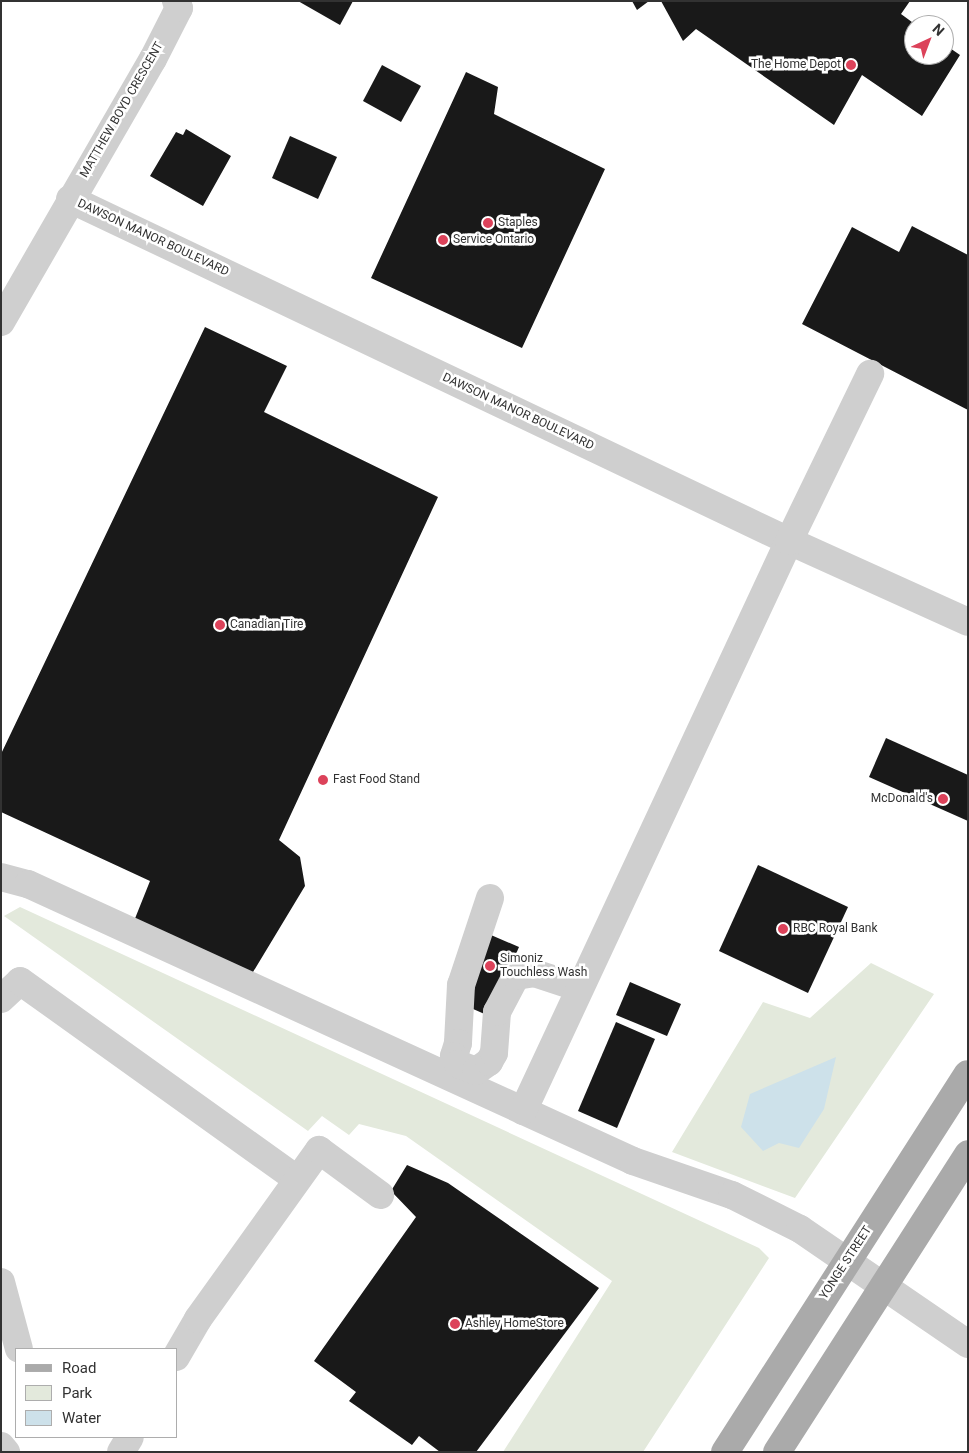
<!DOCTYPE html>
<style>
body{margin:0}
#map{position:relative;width:969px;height:1453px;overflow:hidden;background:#fff;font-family:Roboto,sans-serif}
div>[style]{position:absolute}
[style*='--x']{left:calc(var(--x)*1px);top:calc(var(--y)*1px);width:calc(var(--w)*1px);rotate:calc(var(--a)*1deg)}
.green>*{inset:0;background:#e3e9dc}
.water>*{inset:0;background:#cde1ea}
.building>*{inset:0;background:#191919}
.minor>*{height:28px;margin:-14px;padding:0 14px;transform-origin:14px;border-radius:14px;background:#cfcfcf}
.major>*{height:28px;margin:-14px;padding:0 14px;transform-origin:14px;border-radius:14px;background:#aaa}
.dots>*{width:14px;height:14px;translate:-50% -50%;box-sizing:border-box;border:2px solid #fff;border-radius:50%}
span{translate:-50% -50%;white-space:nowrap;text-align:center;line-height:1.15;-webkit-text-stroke:5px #fff;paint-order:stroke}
.poi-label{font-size:12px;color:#323232}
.right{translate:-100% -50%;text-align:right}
.left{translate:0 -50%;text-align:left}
.street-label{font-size:12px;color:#323232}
.frame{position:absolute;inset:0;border:2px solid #323232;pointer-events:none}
.legend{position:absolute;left:15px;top:1348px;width:162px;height:90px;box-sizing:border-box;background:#fff;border:1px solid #adadad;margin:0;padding:6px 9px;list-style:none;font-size:15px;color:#323232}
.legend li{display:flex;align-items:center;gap:10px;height:25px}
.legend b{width:25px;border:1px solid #adadad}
.north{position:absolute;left:904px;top:15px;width:50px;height:50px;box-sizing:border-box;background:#fff;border:1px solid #adadad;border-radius:50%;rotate:43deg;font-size:14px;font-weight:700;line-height:20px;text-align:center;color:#323232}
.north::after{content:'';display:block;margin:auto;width:18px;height:22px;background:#dc425a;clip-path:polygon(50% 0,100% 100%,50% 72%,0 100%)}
</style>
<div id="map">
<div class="green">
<i style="clip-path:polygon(20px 907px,759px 1248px,769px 1258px,643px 1452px,503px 1452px,612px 1281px,406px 1136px,359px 1124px,349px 1135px,322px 1116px,308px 1131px,4px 916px)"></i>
<i style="clip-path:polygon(871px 963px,934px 994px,795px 1198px,672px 1152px,763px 1002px,810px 1018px)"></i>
</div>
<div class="water">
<i style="clip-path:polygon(836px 1057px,824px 1109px,799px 1148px,779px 1143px,763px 1151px,741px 1127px,750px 1094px)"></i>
</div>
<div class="building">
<i style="clip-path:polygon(298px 1px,353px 1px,340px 25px)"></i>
<i style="clip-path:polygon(632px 1px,649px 1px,637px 10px)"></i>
<i style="clip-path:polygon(661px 1px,910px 1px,901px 14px,916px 25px,914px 55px,944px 55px,944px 44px,960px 55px,922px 116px,862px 75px,834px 125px,696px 29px,683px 41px)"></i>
<i style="clip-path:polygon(382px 65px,421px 86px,401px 122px,363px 101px)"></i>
<i style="clip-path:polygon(466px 72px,498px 87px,494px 114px,605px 169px,522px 348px,371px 278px)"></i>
<i style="clip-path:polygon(186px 129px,231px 156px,203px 206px,150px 176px,176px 132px,183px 135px)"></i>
<i style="clip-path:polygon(290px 136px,337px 157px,318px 199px,272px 178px)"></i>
<i style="clip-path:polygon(912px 226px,968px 255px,968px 410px,802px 324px,852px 227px,899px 252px)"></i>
<i style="clip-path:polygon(205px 327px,287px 366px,264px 412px,438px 497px,279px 840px,300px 857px,305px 886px,247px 982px,132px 926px,150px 881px,1px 812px,1px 754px)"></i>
<i style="clip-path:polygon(886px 738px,968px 775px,968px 821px,869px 777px)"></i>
<i style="clip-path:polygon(758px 865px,848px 907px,808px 993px,719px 951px)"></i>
<i style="clip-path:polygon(484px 932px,519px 947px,489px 1016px,455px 1001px)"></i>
<i style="clip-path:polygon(630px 982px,681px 1004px,667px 1036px,616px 1015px)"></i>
<i style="clip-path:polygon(616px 1022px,655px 1039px,617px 1128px,578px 1111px)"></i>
<i style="clip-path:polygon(407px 1165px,448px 1183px,599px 1288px,476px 1452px,440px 1452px,419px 1436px,412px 1445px,349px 1401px,356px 1392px,314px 1361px,416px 1217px,391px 1191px)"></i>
</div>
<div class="minor">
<i style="--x:70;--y:199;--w:796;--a:25.44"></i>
<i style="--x:789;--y:541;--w:196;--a:24.3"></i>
<i style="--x:1;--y:322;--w:304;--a:-60"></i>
<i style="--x:153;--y:59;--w:57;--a:-63"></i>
<i style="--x:179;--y:8;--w:8;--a:-113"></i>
<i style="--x:1;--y:877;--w:28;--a:15"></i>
<i style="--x:28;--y:884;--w:665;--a:24.6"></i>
<i style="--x:633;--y:1161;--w:105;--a:19"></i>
<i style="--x:732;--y:1195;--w:76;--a:26.6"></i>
<i style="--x:800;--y:1229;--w:204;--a:34.4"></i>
<i style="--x:490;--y:898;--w:92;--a:108.4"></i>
<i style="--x:461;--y:985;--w:58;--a:93"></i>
<i style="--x:458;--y:1043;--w:14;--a:107"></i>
<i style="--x:454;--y:1056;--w:9;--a:63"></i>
<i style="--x:458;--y:1064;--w:19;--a:21"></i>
<i style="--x:476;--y:1071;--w:16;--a:-35"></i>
<i style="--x:489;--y:1062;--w:10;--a:-61"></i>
<i style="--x:494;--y:1053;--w:41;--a:-85.8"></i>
<i style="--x:497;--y:1012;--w:41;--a:-62.2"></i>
<i style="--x:516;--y:976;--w:18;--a:-9"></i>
<i style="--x:534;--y:973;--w:48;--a:18.1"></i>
<i style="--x:1;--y:999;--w:26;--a:-43"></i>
<i style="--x:20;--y:981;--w:340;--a:35.6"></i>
<i style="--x:523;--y:1111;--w:629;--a:-64.98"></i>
<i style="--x:789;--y:541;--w:186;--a:-64.1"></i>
<i style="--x:1;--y:1282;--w:69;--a:75"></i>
<i style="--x:176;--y:1357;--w:44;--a:-59.9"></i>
<i style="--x:198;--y:1319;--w:208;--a:-54.4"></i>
<i style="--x:319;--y:1150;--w:76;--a:36.4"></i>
<i style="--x:1;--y:1446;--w:8;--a:50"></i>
<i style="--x:121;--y:1452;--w:17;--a:-59"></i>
</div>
<div class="major">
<i style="--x:725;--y:1452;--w:449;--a:-57.3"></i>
<i style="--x:777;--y:1452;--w:354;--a:-57.3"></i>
</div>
<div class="dots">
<i style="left:851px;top:65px;background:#dc425a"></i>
<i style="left:488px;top:223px;background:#dc425a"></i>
<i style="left:443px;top:240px;background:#dc425a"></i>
<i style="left:220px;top:625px;background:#dc425a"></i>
<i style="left:323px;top:780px;background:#dc425a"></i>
<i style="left:943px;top:799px;background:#dc425a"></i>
<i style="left:783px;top:929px;background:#dc425a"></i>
<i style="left:490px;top:966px;background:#dc425a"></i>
<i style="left:455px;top:1324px;background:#dc425a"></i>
</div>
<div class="poi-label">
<span class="right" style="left:841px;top:65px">The Home Depot</span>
<span class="left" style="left:498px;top:223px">Staples</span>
<span class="left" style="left:453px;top:240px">Service Ontario</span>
<span class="left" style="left:230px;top:625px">Canadian Tire</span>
<span class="left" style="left:333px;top:780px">Fast Food Stand</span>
<span class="right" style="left:933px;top:799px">McDonald's</span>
<span class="left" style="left:793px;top:929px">RBC Royal Bank</span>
<span class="left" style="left:500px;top:966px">Simoniz<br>Touchless Wash</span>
<span class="left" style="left:465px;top:1324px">Ashley HomeStore</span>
</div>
<div class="street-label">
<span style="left:122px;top:110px;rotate:-60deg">MATTHEW BOYD CRESCENT</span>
<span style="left:153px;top:238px;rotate:25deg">DAWSON MANOR BOULEVARD</span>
<span style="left:518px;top:412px;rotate:25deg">DAWSON MANOR BOULEVARD</span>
<span style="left:846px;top:1263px;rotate:-57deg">YONGE STREET</span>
</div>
<div class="frame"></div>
<ul class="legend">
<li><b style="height:6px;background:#aaa"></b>Road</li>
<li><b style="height:14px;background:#e3e9dc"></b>Park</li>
<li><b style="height:14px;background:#cde1ea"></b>Water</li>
</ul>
<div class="north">N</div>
</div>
